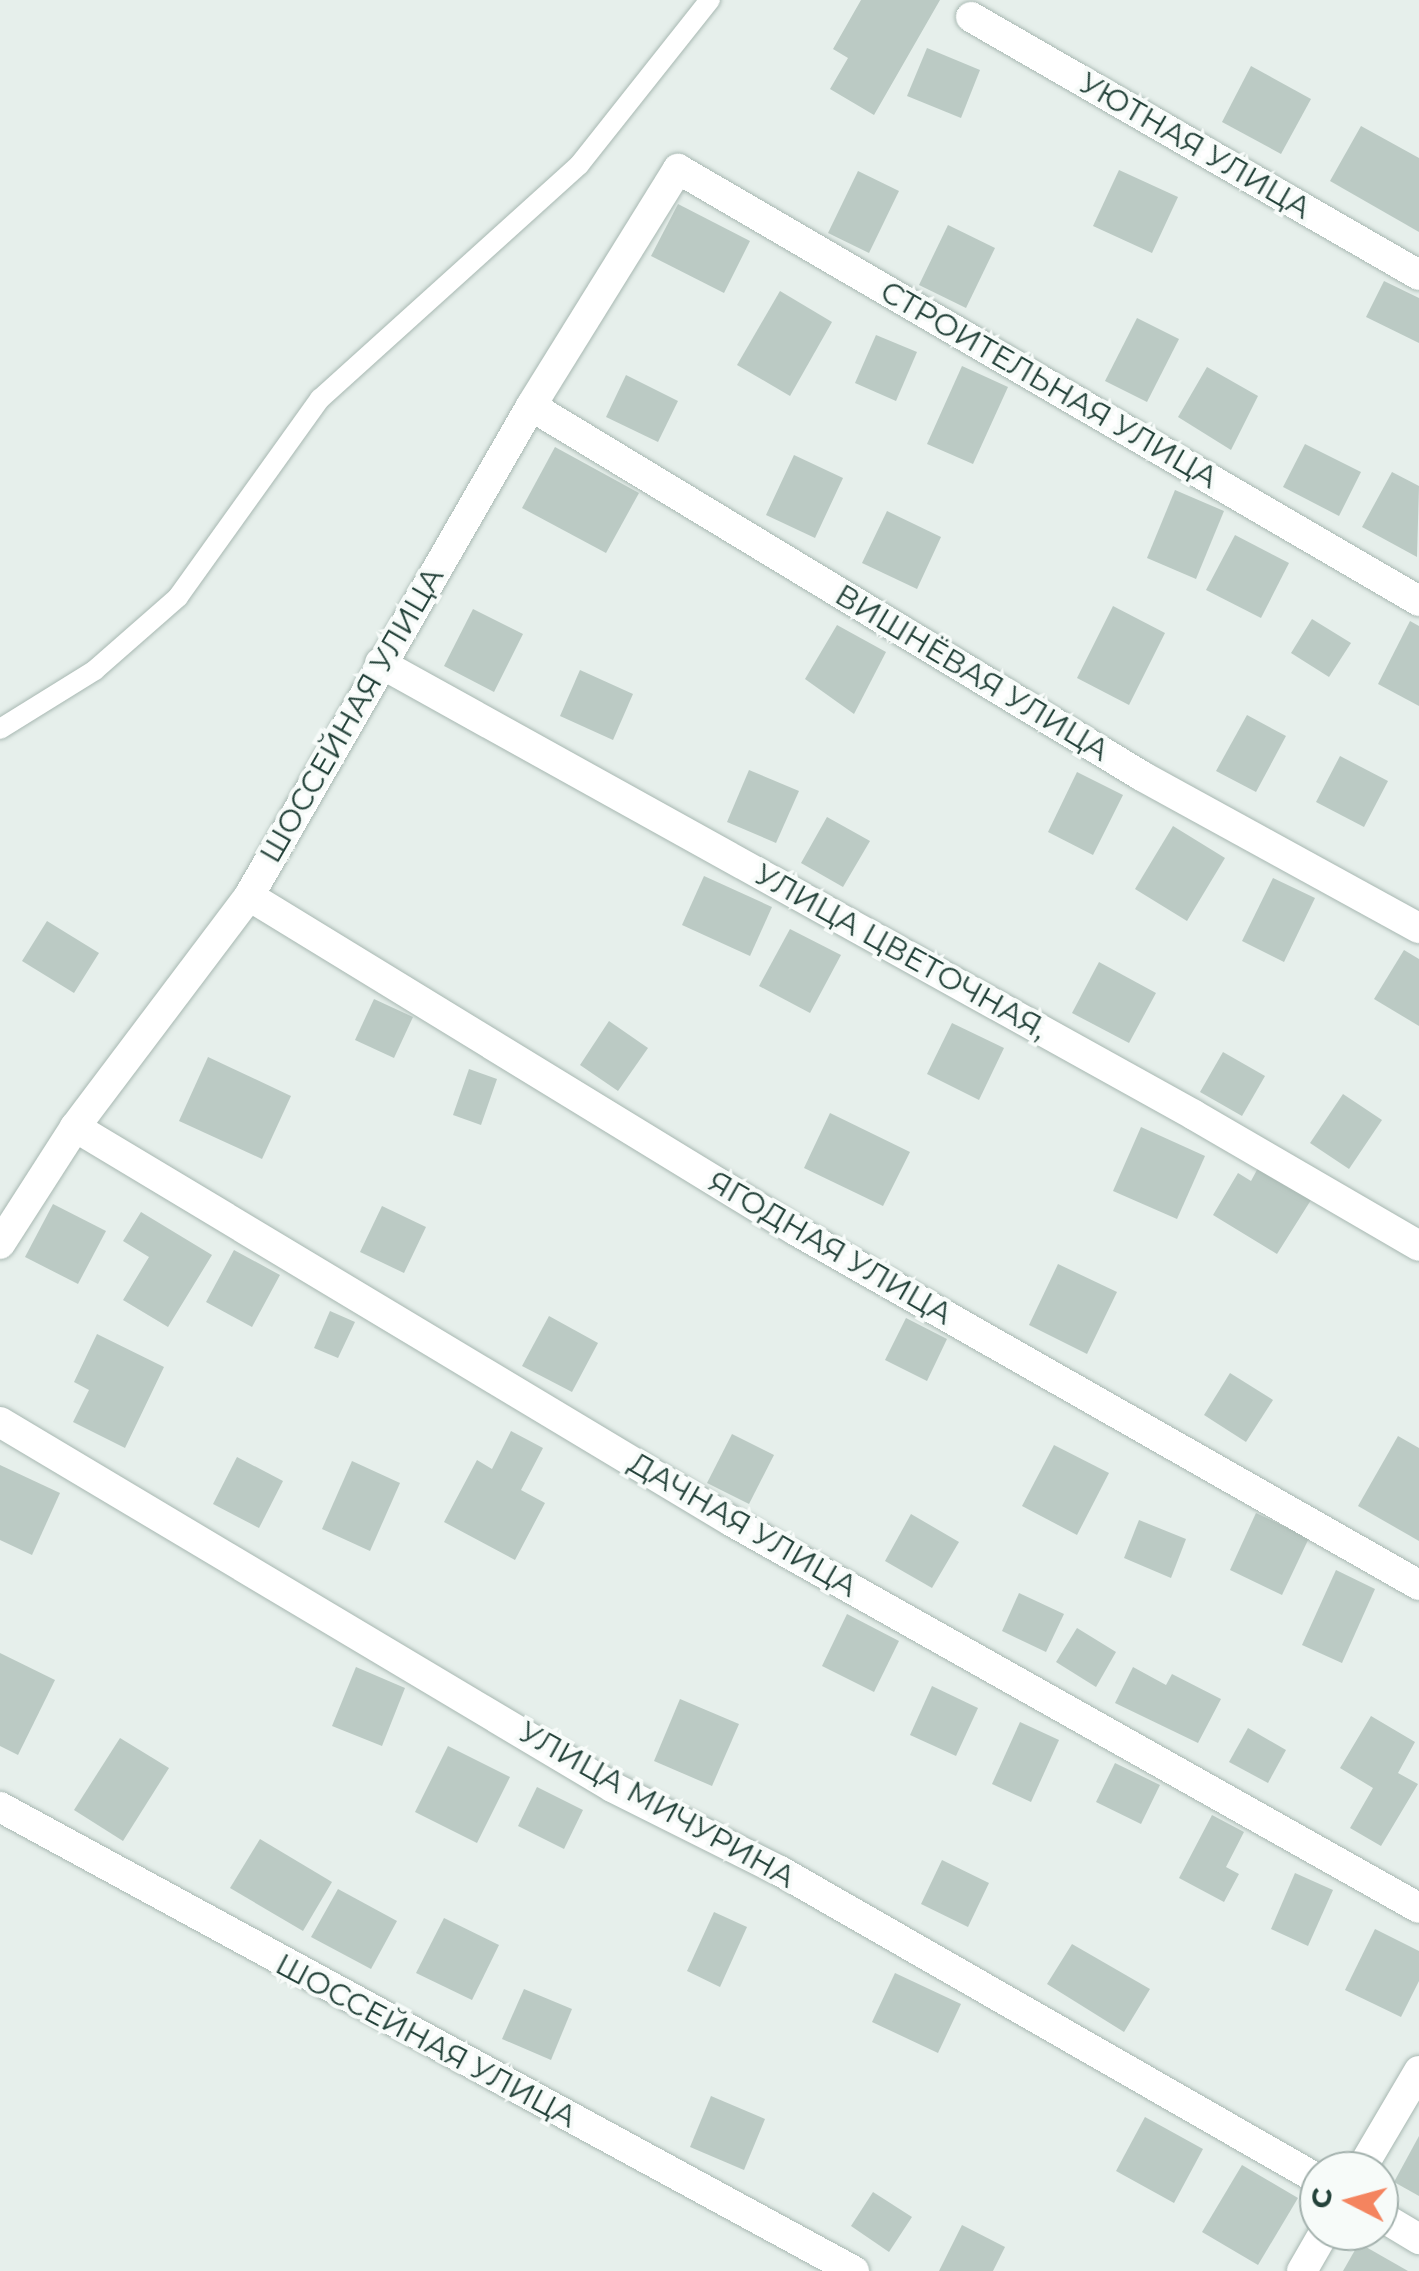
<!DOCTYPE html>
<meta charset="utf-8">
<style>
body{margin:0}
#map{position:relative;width:1419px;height:2271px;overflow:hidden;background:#e6efeb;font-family:Montserrat,sans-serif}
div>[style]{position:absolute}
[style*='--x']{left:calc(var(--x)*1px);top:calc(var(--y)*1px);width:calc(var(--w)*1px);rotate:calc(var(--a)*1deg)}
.building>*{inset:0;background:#bbcac4}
.roads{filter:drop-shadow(0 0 2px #a8b8b2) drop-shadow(0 0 2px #a8b8b2)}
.service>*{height:20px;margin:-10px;padding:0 10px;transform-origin:10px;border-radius:10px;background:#fff}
.minor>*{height:30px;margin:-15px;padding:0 15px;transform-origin:15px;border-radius:15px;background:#fff}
span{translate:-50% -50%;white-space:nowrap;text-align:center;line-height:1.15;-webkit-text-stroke:8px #f7fbf9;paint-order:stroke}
.street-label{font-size:30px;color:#24423a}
.north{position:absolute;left:1299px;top:2151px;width:100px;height:100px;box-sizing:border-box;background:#f7fbf9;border:2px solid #a3b1ad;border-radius:50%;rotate:276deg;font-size:28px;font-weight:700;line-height:40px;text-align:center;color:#24423a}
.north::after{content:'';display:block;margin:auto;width:35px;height:45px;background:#f4845f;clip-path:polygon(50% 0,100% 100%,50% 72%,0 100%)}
</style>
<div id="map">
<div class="building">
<i style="clip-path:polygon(861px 0,940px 0,874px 115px,830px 89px,848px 58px,833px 49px)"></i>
<i style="clip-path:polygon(927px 48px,980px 70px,961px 118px,907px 96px)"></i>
<i style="clip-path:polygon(1251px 66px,1311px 99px,1281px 154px,1222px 122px)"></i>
<i style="clip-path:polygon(1361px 126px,1419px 158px,1419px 232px,1330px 181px)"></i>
<i style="clip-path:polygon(1119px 170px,1178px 197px,1152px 253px,1093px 226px)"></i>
<i style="clip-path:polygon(858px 171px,899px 191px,869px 253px,828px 233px)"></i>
<i style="clip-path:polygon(678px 204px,750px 241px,724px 293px,651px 256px)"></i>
<i style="clip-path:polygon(948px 225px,995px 248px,966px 308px,919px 285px)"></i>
<i style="clip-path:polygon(1384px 281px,1419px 298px,1419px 343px,1366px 317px)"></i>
<i style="clip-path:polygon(780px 291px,832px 322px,790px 396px,737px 365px)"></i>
<i style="clip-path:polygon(1137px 318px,1179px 339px,1147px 402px,1105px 381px)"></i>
<i style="clip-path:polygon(876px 335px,917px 352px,896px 401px,855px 383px)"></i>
<i style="clip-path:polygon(962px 366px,1008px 387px,973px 464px,927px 444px)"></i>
<i style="clip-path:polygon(1207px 367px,1258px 396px,1231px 450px,1178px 417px)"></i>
<i style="clip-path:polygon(626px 375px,678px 401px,658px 442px,606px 417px)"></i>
<i style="clip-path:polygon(1305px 444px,1361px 472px,1339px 516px,1283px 487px)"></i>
<i style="clip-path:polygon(555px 447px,639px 493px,606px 553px,522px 508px)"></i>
<i style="clip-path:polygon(794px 455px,843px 478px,815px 538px,766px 515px)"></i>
<i style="clip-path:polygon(1392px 472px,1419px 486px,1417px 557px,1362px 527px)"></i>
<i style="clip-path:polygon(1175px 490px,1224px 511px,1196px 579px,1147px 558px)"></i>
<i style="clip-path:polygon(887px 511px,941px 537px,917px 589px,862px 563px)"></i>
<i style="clip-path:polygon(1235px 535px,1289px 563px,1261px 618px,1206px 590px)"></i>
<i style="clip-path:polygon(1113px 606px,1165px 633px,1129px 705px,1077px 678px)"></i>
<i style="clip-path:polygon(473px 609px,523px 634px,494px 692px,444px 666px)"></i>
<i style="clip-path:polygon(1312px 619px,1351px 643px,1329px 677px,1291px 653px)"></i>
<i style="clip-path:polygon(1410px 621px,1419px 626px,1419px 706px,1378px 684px)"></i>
<i style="clip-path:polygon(837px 625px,886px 652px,854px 714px,805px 679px)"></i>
<i style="clip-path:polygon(580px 670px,633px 694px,613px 740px,560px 716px)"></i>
<i style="clip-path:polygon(1247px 715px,1286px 736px,1256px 792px,1216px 771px)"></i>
<i style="clip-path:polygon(1340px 756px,1388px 781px,1364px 827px,1316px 802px)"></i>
<i style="clip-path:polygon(749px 770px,799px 791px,776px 843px,727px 822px)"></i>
<i style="clip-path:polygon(1077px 772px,1123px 795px,1093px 855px,1048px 832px)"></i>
<i style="clip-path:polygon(827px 817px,870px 841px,843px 887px,801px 863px)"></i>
<i style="clip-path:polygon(1173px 826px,1225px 858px,1187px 921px,1135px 889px)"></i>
<i style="clip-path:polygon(704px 876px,772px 907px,750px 956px,682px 925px)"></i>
<i style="clip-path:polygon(1273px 878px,1315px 898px,1284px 962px,1242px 941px)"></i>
<i style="clip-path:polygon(47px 921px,99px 953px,74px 993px,22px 961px)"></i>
<i style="clip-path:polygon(790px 929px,841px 955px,810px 1013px,759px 986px)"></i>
<i style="clip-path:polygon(1404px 950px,1419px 959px,1419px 1026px,1374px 999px)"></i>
<i style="clip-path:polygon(1099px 962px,1156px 993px,1129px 1043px,1072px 1013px)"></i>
<i style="clip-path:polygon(374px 999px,413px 1017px,394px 1058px,355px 1040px)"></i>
<i style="clip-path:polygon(609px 1021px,648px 1048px,618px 1091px,580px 1065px)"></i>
<i style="clip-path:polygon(952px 1023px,1004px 1048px,979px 1100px,927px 1074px)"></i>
<i style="clip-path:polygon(1223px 1052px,1265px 1076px,1242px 1116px,1200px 1092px)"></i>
<i style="clip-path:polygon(208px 1057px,291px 1096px,262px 1159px,179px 1121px)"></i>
<i style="clip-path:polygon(469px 1069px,497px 1079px,481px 1125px,453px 1115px)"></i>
<i style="clip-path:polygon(1343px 1094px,1382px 1120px,1349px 1169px,1310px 1143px)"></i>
<i style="clip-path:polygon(830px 1113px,910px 1152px,883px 1206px,804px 1168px)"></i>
<i style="clip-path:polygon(1141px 1127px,1205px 1156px,1177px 1219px,1113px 1191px)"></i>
<i style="clip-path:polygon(1258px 1168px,1311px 1200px,1277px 1254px,1213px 1215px,1238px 1173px,1251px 1181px)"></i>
<i style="clip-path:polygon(53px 1204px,106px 1231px,78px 1284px,25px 1257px)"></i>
<i style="clip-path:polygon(382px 1206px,426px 1227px,404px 1273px,360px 1252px)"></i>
<i style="clip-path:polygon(141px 1212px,212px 1255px,168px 1327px,123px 1300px,149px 1257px,123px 1241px)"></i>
<i style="clip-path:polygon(234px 1250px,280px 1275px,252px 1327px,206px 1302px)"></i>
<i style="clip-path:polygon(1058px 1264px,1117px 1292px,1087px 1354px,1029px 1325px)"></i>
<i style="clip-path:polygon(330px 1311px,355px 1322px,338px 1358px,314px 1348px)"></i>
<i style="clip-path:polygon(549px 1316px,598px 1343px,572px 1392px,522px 1366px)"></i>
<i style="clip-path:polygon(906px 1318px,947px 1339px,927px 1381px,885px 1360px)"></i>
<i style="clip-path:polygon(97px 1334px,164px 1367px,125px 1448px,73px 1422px,89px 1390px,74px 1382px)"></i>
<i style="clip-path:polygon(1230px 1373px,1273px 1400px,1246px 1442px,1204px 1415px)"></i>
<i style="clip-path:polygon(511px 1431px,543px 1448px,521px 1490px,545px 1503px,515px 1560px,444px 1522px,477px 1460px,492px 1469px)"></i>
<i style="clip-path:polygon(732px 1434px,774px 1455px,749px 1504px,707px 1483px)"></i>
<i style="clip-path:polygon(1398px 1436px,1419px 1448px,1419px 1541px,1358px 1506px)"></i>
<i style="clip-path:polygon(1054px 1445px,1109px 1473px,1077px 1535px,1022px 1506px)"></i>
<i style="clip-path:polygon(237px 1457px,283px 1481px,259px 1528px,213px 1504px)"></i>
<i style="clip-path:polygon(352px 1461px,400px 1483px,370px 1551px,322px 1529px)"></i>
<i style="clip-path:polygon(0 1465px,60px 1493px,32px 1555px,0 1540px)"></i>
<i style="clip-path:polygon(1256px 1513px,1309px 1538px,1282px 1595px,1230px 1570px)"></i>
<i style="clip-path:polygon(911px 1514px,959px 1542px,932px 1588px,885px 1561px)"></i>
<i style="clip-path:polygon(1139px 1520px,1186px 1539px,1171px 1578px,1124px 1558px)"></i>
<i style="clip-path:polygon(1336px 1570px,1375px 1589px,1342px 1663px,1302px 1645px)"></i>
<i style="clip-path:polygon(1019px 1593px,1064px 1614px,1046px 1652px,1002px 1631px)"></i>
<i style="clip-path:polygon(847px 1614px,899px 1641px,874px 1692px,822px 1666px)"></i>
<i style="clip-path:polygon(1077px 1628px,1116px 1652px,1096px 1687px,1056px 1662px)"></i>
<i style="clip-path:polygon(0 1653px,55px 1680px,18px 1755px,0 1746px)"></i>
<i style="clip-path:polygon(356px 1667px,405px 1688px,382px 1746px,332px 1726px)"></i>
<i style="clip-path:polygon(1133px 1667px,1166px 1685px,1172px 1674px,1221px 1699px,1198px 1743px,1115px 1703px)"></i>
<i style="clip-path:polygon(932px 1686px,978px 1708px,956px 1756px,910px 1735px)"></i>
<i style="clip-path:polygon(680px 1699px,739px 1724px,712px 1786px,654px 1761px)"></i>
<i style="clip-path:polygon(1371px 1716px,1415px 1742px,1398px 1773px,1418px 1784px,1381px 1846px,1350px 1828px,1373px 1788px,1340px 1768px)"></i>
<i style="clip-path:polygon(1020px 1722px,1059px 1740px,1031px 1802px,992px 1784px)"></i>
<i style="clip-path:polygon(1248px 1728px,1286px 1750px,1268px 1783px,1229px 1762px)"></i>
<i style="clip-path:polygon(120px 1738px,169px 1768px,123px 1841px,74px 1810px)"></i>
<i style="clip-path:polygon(448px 1746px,510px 1777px,477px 1843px,415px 1812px)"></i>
<i style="clip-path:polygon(1115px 1763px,1160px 1785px,1141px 1824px,1096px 1802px)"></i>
<i style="clip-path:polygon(537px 1787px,583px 1810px,564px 1849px,518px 1826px)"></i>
<i style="clip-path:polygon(1212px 1815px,1244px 1832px,1226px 1867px,1239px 1874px,1224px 1902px,1179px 1878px)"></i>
<i style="clip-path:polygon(260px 1839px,332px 1882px,303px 1931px,230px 1888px)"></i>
<i style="clip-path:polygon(942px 1860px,989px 1883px,968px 1927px,921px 1904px)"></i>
<i style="clip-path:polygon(1295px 1873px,1333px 1890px,1308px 1946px,1271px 1929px)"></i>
<i style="clip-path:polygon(338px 1889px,397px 1921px,371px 1969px,311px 1937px)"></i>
<i style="clip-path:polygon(714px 1912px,747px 1927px,720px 1987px,687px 1971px)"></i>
<i style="clip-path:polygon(444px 1918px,499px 1945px,472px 2000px,416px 1973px)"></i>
<i style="clip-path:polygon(1375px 1929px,1419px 1951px,1419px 1981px,1401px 2017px,1345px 1990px)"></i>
<i style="clip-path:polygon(1072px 1944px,1150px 1989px,1124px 2032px,1047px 1984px)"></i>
<i style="clip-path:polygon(895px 1973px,961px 2004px,938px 2053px,872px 2022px)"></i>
<i style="clip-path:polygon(524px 1989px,572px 2009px,551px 2060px,502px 2039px)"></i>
<i style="clip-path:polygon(711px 2096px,765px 2119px,744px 2170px,690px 2147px)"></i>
<i style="clip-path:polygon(1145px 2117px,1203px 2149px,1174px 2203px,1116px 2171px)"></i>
<i style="clip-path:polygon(1419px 2136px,1419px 2196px,1394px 2182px)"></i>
<i style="clip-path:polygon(1242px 2165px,1298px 2198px,1258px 2265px,1202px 2232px)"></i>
<i style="clip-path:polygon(873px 2192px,912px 2217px,889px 2252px,851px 2226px)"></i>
<i style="clip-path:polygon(962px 2225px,1005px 2247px,993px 2271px,939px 2271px)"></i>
<i style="clip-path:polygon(1359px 2243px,1408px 2271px,1343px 2271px)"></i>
</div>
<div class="roads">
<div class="service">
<i style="--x:0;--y:729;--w:112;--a:-31.8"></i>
<i style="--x:95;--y:670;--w:111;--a:-41.3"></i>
<i style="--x:178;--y:597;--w:244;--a:-54.4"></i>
<i style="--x:320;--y:399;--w:349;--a:-42.1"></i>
<i style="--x:579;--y:165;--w:211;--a:-51.6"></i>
</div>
<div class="minor">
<i style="--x:971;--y:17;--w:517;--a:29.94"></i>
<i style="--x:531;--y:406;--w:714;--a:31.2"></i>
<i style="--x:1142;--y:776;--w:316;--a:28.8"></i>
<i style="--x:380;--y:663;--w:931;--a:29.04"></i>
<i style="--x:1194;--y:1115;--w:260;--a:30.2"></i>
<i style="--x:249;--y:896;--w:640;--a:31.46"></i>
<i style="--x:795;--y:1230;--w:718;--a:29.64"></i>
<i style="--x:75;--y:1127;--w:765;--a:30.99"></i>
<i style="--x:731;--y:1521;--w:789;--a:29.36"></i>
<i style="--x:0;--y:1244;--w:139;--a:-57.3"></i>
<i style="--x:75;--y:1127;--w:289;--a:-53"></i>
<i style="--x:249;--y:896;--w:565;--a:-60.08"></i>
<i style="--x:531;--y:406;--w:279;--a:-58.2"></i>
<i style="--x:678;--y:169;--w:858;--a:30.24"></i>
<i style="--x:0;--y:1422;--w:713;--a:30.81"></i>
<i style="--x:612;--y:1787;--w:188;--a:26.6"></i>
<i style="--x:780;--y:1871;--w:621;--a:29.82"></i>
<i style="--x:0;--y:1807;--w:972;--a:28.52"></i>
<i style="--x:1360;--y:2171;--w:116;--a:-59.5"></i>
<i style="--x:1379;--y:2215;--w:47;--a:31"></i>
<i style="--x:1302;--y:2271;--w:46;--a:-60.1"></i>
</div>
</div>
<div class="street-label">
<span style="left:1195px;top:146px;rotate:30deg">УЮТНАЯ УЛИЦА</span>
<span style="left:1049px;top:385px;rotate:30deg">СТРОИТЕЛЬНАЯ УЛИЦА</span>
<span style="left:972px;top:673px;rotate:31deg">ВИШНЁВАЯ УЛИЦА</span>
<span style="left:352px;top:715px;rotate:-60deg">ШОССЕЙНАЯ УЛИЦА</span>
<span style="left:901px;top:952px;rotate:29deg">УЛИЦА ЦВЕТОЧНАЯ,</span>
<span style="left:830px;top:1248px;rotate:30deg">ЯГОДНАЯ УЛИЦА</span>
<span style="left:743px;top:1525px;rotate:30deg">ДАЧНАЯ УЛИЦА</span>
<span style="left:657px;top:1805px;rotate:29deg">УЛИЦА МИЧУРИНА</span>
<span style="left:426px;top:2041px;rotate:28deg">ШОССЕЙНАЯ УЛИЦА</span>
</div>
<div class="north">С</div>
</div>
